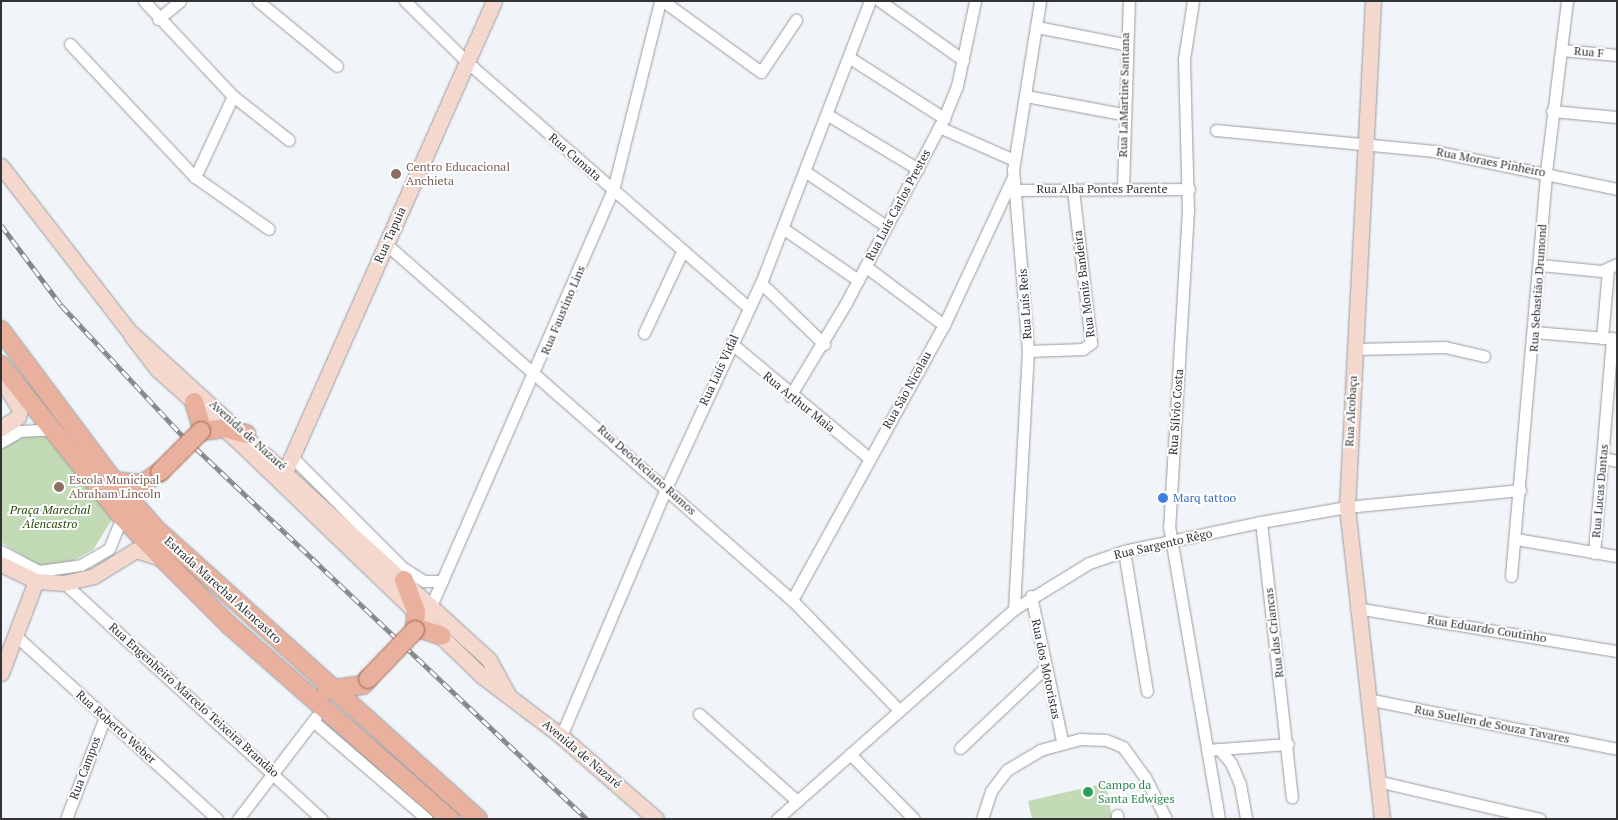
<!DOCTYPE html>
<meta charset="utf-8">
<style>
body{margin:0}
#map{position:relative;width:1618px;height:820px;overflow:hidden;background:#f1f4f8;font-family:"PT Serif",serif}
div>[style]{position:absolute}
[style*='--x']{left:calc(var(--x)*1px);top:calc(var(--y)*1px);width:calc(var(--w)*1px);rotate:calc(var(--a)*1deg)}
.green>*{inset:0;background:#c2dbb6}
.roads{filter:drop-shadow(0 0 1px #999b9f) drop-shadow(0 0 1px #999b9f)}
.street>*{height:11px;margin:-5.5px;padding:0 5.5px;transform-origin:5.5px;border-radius:5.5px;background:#fff}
.secondary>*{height:15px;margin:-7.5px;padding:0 7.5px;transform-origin:7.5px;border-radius:7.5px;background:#f4d8ce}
.primary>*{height:18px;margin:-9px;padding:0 9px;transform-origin:9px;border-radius:9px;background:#e9b19d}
.rail>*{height:5px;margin-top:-2.5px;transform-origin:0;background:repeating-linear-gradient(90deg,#fff 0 9px,#838587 0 18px);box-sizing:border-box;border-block:1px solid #838587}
.bridges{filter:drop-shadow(0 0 1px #a0634e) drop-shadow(0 0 1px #a0634e)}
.primary-bridge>*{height:18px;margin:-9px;padding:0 9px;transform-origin:9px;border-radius:9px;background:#e9b19d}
.dots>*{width:14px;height:14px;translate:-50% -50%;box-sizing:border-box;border:2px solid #fff;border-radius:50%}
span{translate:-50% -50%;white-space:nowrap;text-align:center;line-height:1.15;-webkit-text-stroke:4px #fff;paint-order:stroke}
.street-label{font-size:12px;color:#323334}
.education-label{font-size:12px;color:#785e54}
.left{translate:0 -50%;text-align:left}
.shop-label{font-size:12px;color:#366cbe}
.park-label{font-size:12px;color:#26490a;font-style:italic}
.leisure-label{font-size:12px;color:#27864d}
.frame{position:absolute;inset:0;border:2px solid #323334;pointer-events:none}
</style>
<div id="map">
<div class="green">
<i style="clip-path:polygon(25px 435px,48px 435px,113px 518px,93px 550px,65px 565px,37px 565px,1px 542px,1px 449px)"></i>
<i style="clip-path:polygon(1106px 783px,1112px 819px,1032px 819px,1028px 801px)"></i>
</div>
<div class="roads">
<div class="street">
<i style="--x:144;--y:1;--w:130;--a:46.9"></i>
<i style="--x:233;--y:96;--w:71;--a:38.2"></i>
<i style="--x:258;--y:1;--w:102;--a:39.4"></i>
<i style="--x:405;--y:1;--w:87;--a:44.5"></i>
<i style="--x:467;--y:62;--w:374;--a:41.1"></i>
<i style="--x:663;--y:1;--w:121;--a:35.9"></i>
<i style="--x:761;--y:72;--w:63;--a:-56.1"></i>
<i style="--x:880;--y:1;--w:102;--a:35.4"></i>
<i style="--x:1193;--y:1;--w:59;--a:98.8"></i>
<i style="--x:1184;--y:59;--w:151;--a:88.5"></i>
<i style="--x:1188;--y:210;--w:317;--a:93.4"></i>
<i style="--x:1169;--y:526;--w:297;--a:80.3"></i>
<i style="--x:158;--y:19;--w:28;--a:-39"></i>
<i style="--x:1037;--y:27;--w:89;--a:11.1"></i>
<i style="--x:70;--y:44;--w:183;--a:46.8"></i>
<i style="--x:1561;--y:50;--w:56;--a:5.1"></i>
<i style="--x:850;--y:58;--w:112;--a:32.6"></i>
<i style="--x:233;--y:96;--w:89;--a:115.1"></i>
<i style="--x:195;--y:177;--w:90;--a:35.1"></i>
<i style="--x:1026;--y:96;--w:98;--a:10.6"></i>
<i style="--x:1552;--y:111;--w:65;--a:5.3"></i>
<i style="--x:828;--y:115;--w:105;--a:31"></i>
<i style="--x:939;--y:127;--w:82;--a:23.7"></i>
<i style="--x:1216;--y:130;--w:219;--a:5.5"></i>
<i style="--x:1434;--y:151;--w:187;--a:11.7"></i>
<i style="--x:806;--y:172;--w:97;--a:34"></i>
<i style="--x:1123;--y:188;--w:187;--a:-88.2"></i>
<i style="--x:1015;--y:190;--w:174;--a:-0.3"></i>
<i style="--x:784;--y:229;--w:90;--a:34.6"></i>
<i style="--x:386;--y:244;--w:540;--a:41.25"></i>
<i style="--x:792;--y:600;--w:151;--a:45.8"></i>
<i style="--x:1540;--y:265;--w:62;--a:5.5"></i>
<i style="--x:1602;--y:271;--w:17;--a:-25"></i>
<i style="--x:865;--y:266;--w:99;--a:36.8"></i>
<i style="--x:761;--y:283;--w:88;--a:44.1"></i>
<i style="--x:1534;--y:332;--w:83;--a:4.8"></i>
<i style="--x:644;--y:333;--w:89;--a:-64.9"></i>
<i style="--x:1602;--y:338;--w:68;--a:-85"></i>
<i style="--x:731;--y:343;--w:180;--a:39.8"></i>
<i style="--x:1354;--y:349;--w:91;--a:-1.3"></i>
<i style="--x:1445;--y:347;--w:40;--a:13"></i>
<i style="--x:1028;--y:351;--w:55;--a:-2.1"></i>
<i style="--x:1083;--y:349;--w:10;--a:-37"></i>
<i style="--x:1091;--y:343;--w:155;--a:-96.7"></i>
<i style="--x:790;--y:396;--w:109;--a:-58.9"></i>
<i style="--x:846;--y:303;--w:209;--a:-62.1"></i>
<i style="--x:944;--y:118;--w:35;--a:-68"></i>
<i style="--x:957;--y:86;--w:87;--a:-78"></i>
<i style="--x:1;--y:442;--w:22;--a:-30"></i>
<i style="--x:20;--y:431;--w:33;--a:-3"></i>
<i style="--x:292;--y:457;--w:157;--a:45"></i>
<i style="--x:403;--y:568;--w:25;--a:32"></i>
<i style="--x:424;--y:581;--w:18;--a:0"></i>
<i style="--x:1603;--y:458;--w:14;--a:12"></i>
<i style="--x:1261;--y:522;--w:277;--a:83.6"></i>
<i style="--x:1516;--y:539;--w:102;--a:9.6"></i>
<i style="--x:1;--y:551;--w:43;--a:27.8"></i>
<i style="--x:39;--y:571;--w:42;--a:-8.1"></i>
<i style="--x:81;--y:565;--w:32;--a:-30"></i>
<i style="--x:109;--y:549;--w:35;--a:-68"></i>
<i style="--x:1124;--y:551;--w:142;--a:80.7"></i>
<i style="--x:1594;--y:553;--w:216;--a:-85.2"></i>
<i style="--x:1511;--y:576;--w:406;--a:-85"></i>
<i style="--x:1546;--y:172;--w:172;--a:-83"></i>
<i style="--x:64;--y:583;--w:350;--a:42.5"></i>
<i style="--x:1031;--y:596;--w:148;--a:77.9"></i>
<i style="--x:792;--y:600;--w:314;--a:-61.1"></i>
<i style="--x:944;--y:325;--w:163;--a:-65"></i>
<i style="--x:431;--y:606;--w:454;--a:-66.4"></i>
<i style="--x:613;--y:190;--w:195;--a:-76"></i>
<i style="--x:1356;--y:608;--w:265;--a:9.4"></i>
<i style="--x:1014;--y:609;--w:258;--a:-86.9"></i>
<i style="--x:1028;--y:351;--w:182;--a:-94.7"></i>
<i style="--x:1013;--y:170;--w:171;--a:-80.9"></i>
<i style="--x:15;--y:635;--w:273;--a:42.3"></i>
<i style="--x:1367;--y:699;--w:255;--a:11.3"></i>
<i style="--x:699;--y:714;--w:131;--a:41.6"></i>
<i style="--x:313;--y:721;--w:150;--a:40.7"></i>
<i style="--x:561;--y:736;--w:272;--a:-67"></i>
<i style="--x:667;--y:486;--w:224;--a:-65.2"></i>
<i style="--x:761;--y:283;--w:302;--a:-68.9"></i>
<i style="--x:960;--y:748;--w:118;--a:-43.3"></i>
<i style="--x:1219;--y:749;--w:18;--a:49"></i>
<i style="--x:1231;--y:763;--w:23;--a:67"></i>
<i style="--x:1240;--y:784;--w:36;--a:80"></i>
<i style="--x:1207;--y:750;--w:81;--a:-4.2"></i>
<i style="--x:850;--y:754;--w:91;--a:45.4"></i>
<i style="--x:1377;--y:781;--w:167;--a:13.1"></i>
<i style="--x:1117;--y:815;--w:4;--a:90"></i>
<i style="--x:66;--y:819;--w:109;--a:-69.1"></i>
<i style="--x:238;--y:819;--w:128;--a:-52.6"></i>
<i style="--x:777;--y:819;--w:317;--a:-41.5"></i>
<i style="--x:1014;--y:609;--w:88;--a:-31.5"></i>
<i style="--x:1089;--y:563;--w:37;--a:-19"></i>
<i style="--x:1124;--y:551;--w:140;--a:-12"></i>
<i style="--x:1261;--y:522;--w:87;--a:-9.9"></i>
<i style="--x:1347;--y:507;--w:174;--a:-5.6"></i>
<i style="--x:982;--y:819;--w:29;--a:-72"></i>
<i style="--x:991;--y:791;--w:26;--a:-53"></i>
<i style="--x:1007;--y:770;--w:39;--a:-31"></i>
<i style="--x:1040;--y:750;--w:41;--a:-15.4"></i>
<i style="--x:1080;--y:739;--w:26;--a:2"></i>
<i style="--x:1106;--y:740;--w:18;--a:22"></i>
<i style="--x:1123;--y:747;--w:37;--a:54"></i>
<i style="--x:1145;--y:777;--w:47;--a:63.4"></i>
</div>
<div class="secondary">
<i style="--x:1373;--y:1;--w:507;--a:92.94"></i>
<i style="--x:1347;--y:507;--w:314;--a:83.6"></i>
<i style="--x:1;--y:166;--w:207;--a:52.2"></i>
<i style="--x:128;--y:330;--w:489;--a:42.4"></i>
<i style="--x:489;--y:660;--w:37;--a:61"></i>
<i style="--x:131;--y:335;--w:44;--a:52.4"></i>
<i style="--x:158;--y:370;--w:107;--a:41.6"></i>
<i style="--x:238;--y:441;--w:339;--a:43.9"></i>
<i style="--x:482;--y:676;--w:99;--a:37.2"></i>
<i style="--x:561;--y:736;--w:126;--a:41.1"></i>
<i style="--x:1;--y:379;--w:36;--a:58"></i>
<i style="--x:20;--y:409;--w:8;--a:104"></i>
<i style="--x:18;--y:417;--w:20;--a:147"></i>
<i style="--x:286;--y:470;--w:513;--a:-66.08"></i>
<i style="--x:1;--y:564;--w:39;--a:26"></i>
<i style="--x:36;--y:581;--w:28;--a:4"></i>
<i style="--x:64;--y:583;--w:31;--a:-13"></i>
<i style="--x:94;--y:576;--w:49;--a:-31.8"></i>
<i style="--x:136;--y:550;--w:28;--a:18"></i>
<i style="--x:1;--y:673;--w:98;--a:-69.2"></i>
</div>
<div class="primary">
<i style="--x:1;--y:330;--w:189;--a:53.2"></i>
<i style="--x:114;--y:481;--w:64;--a:48.8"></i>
<i style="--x:156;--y:529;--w:433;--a:42"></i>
<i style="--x:1;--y:365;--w:194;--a:51.5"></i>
<i style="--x:122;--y:517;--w:59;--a:45.7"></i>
<i style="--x:163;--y:559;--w:93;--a:45"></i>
<i style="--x:229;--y:625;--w:294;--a:41.3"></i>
<i style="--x:194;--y:402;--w:28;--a:73"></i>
<i style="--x:201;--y:431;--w:23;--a:-7"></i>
<i style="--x:224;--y:428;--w:23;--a:15"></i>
<i style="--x:114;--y:481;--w:28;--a:6"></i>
<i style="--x:142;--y:484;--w:22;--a:-34"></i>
<i style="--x:404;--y:580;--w:33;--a:69"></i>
<i style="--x:416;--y:611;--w:19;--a:93"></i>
<i style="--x:418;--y:628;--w:25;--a:18"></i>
<i style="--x:327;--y:690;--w:36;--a:-8"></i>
<i style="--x:363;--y:685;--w:8;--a:-50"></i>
</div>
</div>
<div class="rail">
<i style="--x:1;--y:225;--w:100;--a:53.1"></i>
<i style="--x:61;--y:305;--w:178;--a:47.1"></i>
<i style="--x:182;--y:435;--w:558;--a:43.48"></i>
</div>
<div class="bridges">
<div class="primary-bridge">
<i style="--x:160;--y:472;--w:58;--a:-45"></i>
<i style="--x:368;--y:679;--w:68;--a:-46.2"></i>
</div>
</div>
<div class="dots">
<i style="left:396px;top:174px;background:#8d6e63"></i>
<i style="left:59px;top:487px;background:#8d6e63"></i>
<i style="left:1163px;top:498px;background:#3f7fe0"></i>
<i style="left:1088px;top:792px;background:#2e9e5b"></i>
</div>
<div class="street-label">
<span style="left:1589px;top:52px;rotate:5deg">Rua F</span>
<span style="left:1124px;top:95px;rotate:-89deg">Rua LaMartine Santana</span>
<span style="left:575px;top:157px;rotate:41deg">Rua Cumata</span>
<span style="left:1491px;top:162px;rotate:11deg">Rua Moraes Pinheiro</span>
<span style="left:1102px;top:189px">Rua Alba Pontes Parente</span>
<span style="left:898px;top:205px;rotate:-62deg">Rua Luis Carlos Prestes</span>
<span style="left:390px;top:235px;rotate:-66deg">Rua Tapuia</span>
<span style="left:1084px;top:284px;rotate:-97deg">Rua Moniz Bandeira</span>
<span style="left:1538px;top:288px;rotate:-86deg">Rua Sebastião Drumond</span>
<span style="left:1025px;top:304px;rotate:-94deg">Rua Luís Reis</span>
<span style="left:563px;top:310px;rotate:-67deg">Rua Faustino Lins</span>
<span style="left:719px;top:370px;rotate:-65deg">Rua Luís Vidal</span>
<span style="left:907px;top:390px;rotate:-61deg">Rua São Nicolau</span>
<span style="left:799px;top:402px;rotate:39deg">Rua Arthur Maia</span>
<span style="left:1351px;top:411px;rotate:-87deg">Rua Alcobaça</span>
<span style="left:1176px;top:412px;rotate:-86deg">Rua Sílvio Costa</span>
<span style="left:248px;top:435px;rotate:42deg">Avenida de Nazaré</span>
<span style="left:647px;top:470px;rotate:42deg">Rua Deocleciano Ramos</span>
<span style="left:1600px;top:491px;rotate:-85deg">Rua Lucas Dantas</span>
<span style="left:1163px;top:544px;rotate:-13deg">Rua Sargento Rêgo</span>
<span style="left:223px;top:590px;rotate:42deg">Estrada Marechal Alencastro</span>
<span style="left:1487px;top:629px;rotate:9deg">Rua Eduardo Coutinho</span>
<span style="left:1274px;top:633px;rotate:-97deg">Rua das Criancas</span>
<span style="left:1046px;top:669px;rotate:78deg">Rua dos Motoristas</span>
<span style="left:194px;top:700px;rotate:42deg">Rua Engenheiro Marcelo Teixeira Brandão</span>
<span style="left:1492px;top:724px;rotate:11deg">Rua Suellen de Souza Tavares</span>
<span style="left:116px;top:727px;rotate:42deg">Rua Roberto Weber</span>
<span style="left:582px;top:754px;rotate:40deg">Avenida de Nazaré</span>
<span style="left:85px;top:768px;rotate:-69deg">Rua Campos</span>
</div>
<div class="education-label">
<span class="left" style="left:406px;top:174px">Centro Educacional<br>Anchieta</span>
<span class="left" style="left:69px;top:487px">Escola Municipal<br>Abraham Lincoln</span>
</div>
<div class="shop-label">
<span class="left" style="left:1173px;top:498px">Marq tattoo</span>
</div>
<div class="park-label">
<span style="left:50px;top:517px">Praça Marechal<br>Alencastro</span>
</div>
<div class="leisure-label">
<span class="left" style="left:1098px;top:792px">Campo da<br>Santa Edwiges</span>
</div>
<div class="frame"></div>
</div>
